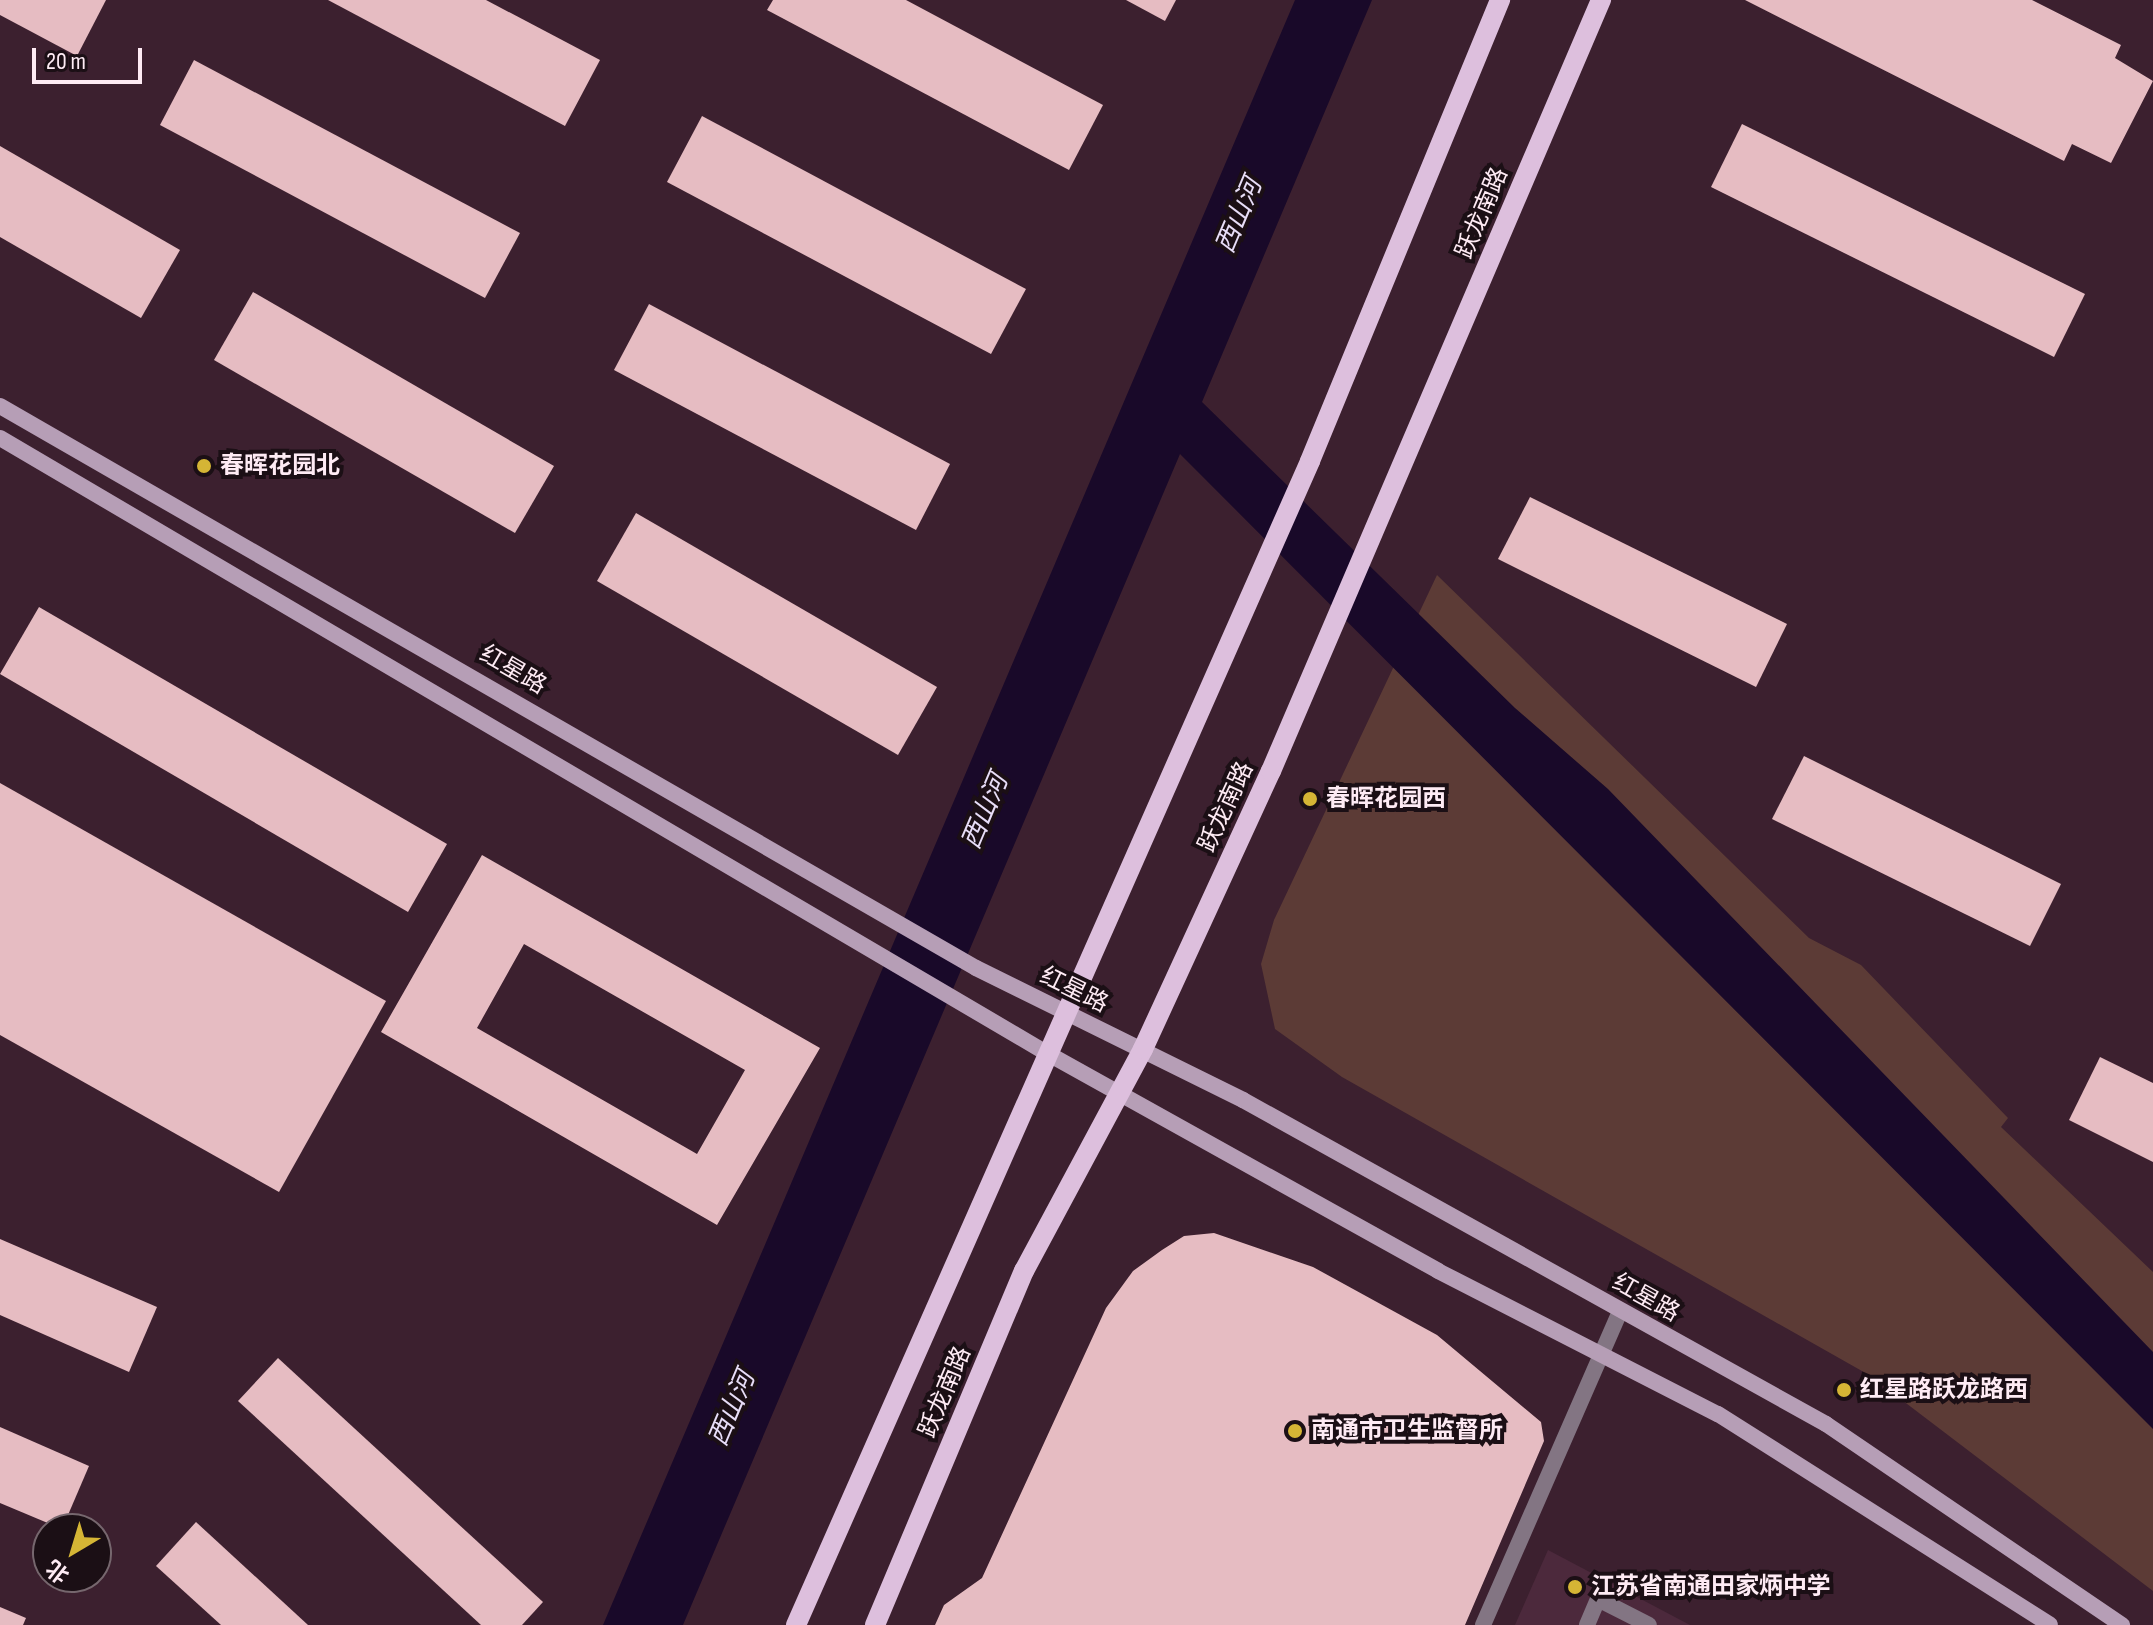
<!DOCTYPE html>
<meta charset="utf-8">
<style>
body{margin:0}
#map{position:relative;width:2153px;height:1625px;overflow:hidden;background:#3c202f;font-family:"Sofia Sans Condensed","Noto Sans SC",sans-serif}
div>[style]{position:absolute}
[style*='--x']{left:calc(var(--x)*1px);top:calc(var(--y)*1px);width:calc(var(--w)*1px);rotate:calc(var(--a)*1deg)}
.built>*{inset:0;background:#4c293c}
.green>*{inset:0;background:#5c3b36}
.water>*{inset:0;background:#190929}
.building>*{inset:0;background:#e6bcc2}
.service>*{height:16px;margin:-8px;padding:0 8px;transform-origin:8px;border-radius:8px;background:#837583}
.minor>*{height:16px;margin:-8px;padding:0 8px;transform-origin:8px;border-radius:8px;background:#837583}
.secondary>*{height:16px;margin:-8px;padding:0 8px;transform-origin:8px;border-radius:8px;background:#b69eb6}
.primary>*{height:20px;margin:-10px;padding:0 10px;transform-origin:10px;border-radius:10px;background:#ddbfdd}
.dots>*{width:22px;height:22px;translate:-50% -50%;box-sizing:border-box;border:4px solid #1b0f15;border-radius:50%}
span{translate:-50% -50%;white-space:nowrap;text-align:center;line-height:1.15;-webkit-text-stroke:8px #1b0f15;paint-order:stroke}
.street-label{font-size:24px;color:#feebf4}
.poi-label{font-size:24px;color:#feebf4;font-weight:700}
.left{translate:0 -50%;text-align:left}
.water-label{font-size:26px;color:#e8def8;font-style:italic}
.north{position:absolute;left:32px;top:1513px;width:80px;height:80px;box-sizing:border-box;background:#1b0f15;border:2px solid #76676e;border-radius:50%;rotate:218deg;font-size:22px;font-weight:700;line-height:32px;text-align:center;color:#feebf4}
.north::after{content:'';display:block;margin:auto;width:28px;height:36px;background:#d5b535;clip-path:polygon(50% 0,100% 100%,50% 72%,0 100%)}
.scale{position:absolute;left:32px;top:48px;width:110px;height:36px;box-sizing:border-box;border:4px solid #feebf4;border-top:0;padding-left:10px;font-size:24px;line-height:28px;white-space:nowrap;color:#feebf4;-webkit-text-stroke:6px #1b0f15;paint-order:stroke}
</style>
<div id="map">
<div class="built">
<i style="clip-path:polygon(1548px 1550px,1690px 1625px,1515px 1625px)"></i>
</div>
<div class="green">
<i style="clip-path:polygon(1437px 575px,1809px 938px,1861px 965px,2008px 1118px,2001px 1127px,2153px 1272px,2153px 1591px,1869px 1375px,1342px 1077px,1275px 1029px,1261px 964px,1274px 920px)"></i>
</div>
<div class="water">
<i style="clip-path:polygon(1295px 0,1372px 0,1202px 402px,1515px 708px,1608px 789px,2153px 1352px,2153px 1429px,1180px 454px,683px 1625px,603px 1625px)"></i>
</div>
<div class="building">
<i style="clip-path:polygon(0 0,106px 0,77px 56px,0 15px)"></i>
<i style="clip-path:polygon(328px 0,486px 0,600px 60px,565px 126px)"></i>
<i style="clip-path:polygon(773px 0,906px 0,1103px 105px,1069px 170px,767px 10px)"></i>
<i style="clip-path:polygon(1126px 0,1176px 0,1165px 21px)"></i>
<i style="clip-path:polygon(1745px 0,2032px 0,2121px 45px,2115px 58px,2153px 81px,2111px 163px,2072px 144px,2064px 161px)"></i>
<i style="clip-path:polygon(194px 60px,520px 233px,485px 298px,160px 125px)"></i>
<i style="clip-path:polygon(702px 116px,1026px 289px,991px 354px,667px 182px)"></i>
<i style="clip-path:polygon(1742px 124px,2085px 294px,2054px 357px,1711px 187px)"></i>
<i style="clip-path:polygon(0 146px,180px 250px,141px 318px,0 237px)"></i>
<i style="clip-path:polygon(253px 292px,554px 466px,515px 533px,214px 360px)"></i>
<i style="clip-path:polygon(649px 304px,950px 464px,916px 530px,614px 370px)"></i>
<i style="clip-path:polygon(1530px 497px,1787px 624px,1756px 687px,1498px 559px)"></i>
<i style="clip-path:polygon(636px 513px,937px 687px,898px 755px,597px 581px)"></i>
<i style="clip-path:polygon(39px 607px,447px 844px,408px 912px,0 674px)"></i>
<i style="clip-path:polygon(1804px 756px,2061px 884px,2030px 946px,1772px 819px)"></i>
<i style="clip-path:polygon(0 783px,386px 1001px,279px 1192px,0 1035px)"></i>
<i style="clip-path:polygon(evenodd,482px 855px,820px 1048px,717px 1225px,381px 1032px,482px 855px,524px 944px,745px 1070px,697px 1154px,477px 1028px,524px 944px)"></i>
<i style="clip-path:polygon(2100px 1057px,2153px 1083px,2153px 1162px,2069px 1120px)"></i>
<i style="clip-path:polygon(1214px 1233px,1313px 1267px,1437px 1335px,1541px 1422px,1544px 1441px,1465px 1625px,935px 1625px,944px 1605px,982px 1578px,1106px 1308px,1133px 1271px,1162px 1250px,1184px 1236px)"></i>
<i style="clip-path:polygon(0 1239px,157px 1307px,129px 1372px,0 1315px)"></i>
<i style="clip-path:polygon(278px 1358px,543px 1602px,522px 1625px,481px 1625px,238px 1401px)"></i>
<i style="clip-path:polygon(0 1427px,89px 1466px,62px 1529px,0 1503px)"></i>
<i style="clip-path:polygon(196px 1522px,308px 1625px,221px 1625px,156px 1566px)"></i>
<i style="clip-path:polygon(0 1607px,26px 1618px,23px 1625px,0 1625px)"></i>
</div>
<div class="service">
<i style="--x:1587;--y:1625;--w:28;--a:-67"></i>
<i style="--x:1598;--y:1599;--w:57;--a:27"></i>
</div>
<div class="minor">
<i style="--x:1483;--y:1625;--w:343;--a:-66.4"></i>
</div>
<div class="secondary">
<i style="--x:0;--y:406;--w:1126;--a:29.93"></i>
<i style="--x:976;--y:968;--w:298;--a:26.3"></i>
<i style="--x:1243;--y:1100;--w:667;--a:29.06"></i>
<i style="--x:1826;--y:1424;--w:358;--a:34.2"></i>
<i style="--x:0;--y:438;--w:1212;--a:30.44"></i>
<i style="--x:1045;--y:1052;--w:450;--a:29.1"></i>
<i style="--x:1438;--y:1271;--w:314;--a:27.1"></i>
<i style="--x:1718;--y:1414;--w:393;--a:32.4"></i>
</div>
<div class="primary">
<i style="--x:796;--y:1625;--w:1272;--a:-66.17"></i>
<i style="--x:1310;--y:461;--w:499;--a:-67.6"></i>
<i style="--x:875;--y:1625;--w:384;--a:-67.2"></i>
<i style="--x:1024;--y:1271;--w:252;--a:-61.8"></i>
<i style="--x:1143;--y:1049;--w:306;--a:-65.3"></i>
<i style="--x:1271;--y:771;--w:839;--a:-66.83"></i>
</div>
<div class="dots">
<i style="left:204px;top:466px;background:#d5b535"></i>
<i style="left:1310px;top:799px;background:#d5b535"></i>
<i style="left:1844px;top:1390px;background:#d5b535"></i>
<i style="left:1295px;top:1431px;background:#d5b535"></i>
<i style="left:1575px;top:1587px;background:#d5b535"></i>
</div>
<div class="street-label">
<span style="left:1482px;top:213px;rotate:-67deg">跃龙南路</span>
<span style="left:513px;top:670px;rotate:30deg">红星路</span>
<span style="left:1226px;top:807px;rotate:-65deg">跃龙南路</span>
<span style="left:1074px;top:990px;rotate:26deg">红星路</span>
<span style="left:1646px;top:1298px;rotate:29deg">红星路</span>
<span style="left:945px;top:1392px;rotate:-67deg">跃龙南路</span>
</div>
<div class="poi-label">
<span class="left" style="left:220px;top:466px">春晖花园北</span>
<span class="left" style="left:1326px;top:799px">春晖花园西</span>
<span class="left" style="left:1860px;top:1390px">红星路跃龙路西</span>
<span class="left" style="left:1311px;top:1431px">南通市卫生监督所</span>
<span class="left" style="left:1591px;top:1587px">江苏省南通田家炳中学</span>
</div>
<div class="water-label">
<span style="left:1240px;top:216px;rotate:-67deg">西山河</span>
<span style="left:986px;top:812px;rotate:-67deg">西山河</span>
<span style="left:733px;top:1409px;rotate:-67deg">西山河</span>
</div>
<div class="north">北</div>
<div class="scale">20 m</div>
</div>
